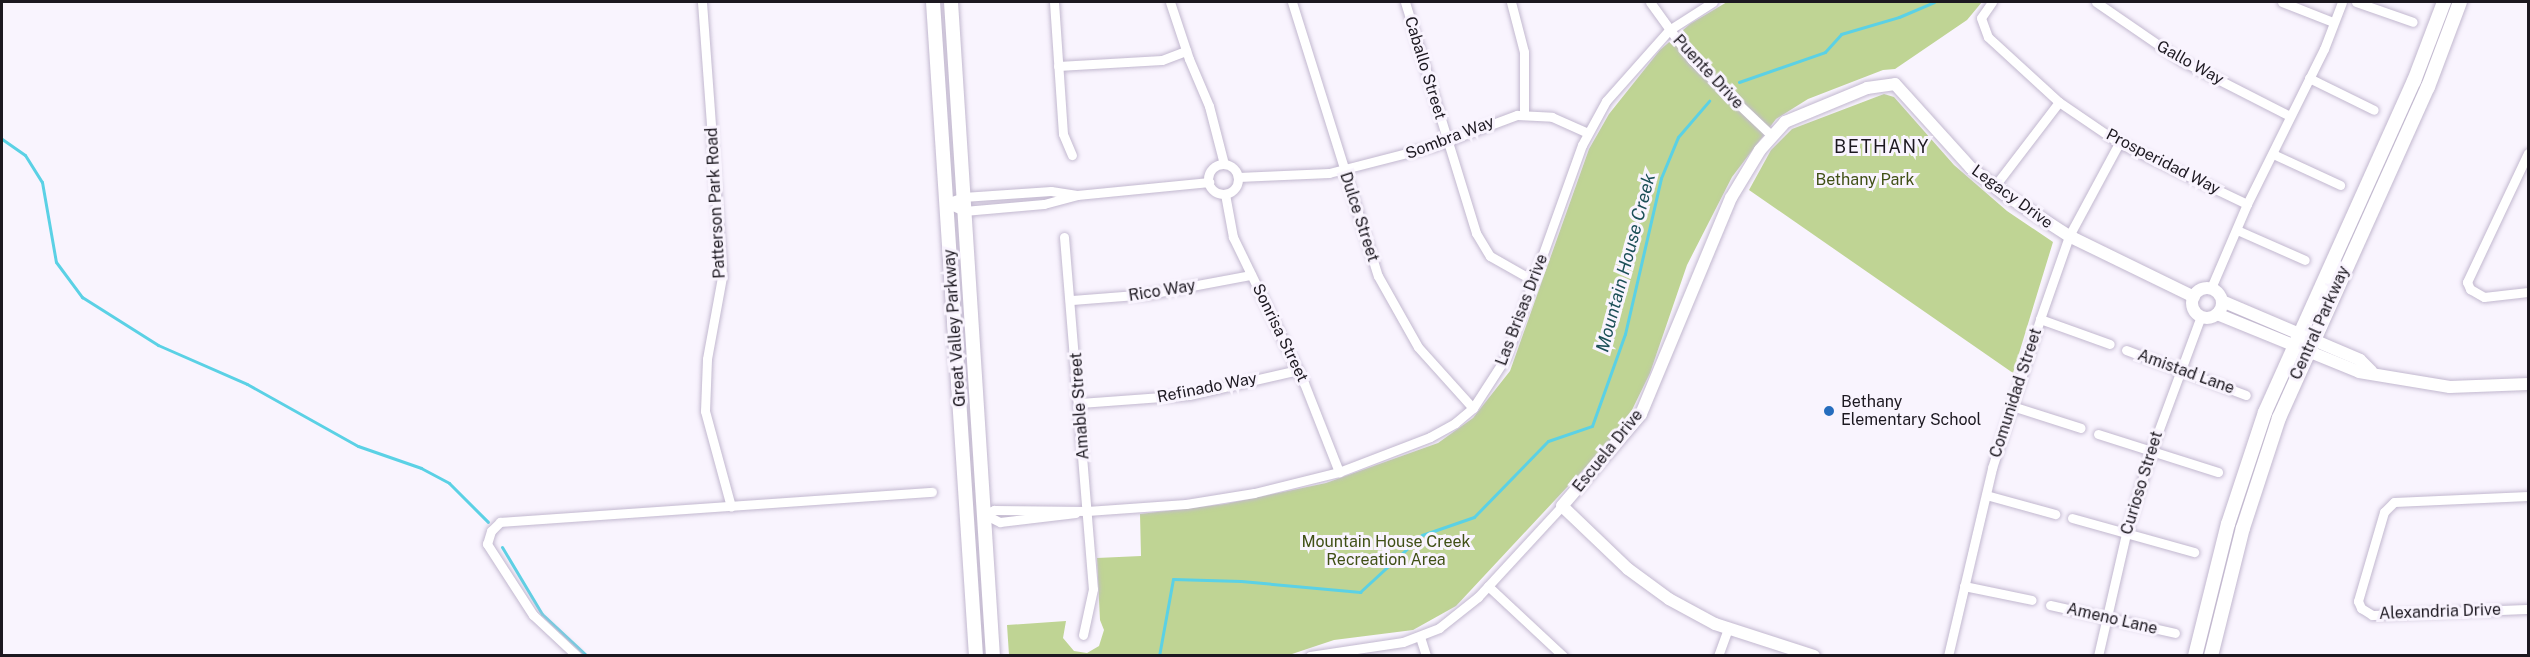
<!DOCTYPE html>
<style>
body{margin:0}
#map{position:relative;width:2530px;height:657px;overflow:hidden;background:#f9f4fe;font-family:"Public Sans",sans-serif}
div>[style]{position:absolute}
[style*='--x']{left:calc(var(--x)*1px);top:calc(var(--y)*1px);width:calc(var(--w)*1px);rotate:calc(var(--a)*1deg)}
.green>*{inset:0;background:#bfd494}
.stream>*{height:3px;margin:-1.5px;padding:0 1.5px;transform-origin:1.5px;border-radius:1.5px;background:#5bd1e5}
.roads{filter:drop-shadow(0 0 2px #c2b8cf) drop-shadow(0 0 2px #c2b8cf)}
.minor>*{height:9px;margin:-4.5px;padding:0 4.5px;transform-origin:4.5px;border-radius:4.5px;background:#fff}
.minor>.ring{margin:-4.5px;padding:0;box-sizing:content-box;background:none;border:9px solid #fff;border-radius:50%}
.tertiary>*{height:12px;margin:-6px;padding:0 6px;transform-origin:6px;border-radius:6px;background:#fff}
.tertiary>.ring{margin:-6px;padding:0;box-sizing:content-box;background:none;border:12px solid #fff;border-radius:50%}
.secondary>*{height:14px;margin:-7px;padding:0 7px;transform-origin:7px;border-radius:7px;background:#fff}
.dots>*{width:16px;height:16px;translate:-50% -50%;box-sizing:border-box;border:3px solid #f9f4fe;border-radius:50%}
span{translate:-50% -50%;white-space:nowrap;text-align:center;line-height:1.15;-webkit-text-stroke:6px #f9f4fe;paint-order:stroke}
.street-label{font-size:16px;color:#1c1820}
.park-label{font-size:16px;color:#405016}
.poi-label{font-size:16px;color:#1c1820}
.left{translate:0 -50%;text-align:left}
.neighbourhood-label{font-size:18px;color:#1c1820;letter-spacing:1.5px}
.water-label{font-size:18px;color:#1b4f57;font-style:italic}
.frame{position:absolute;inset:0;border:3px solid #1c1820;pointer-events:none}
</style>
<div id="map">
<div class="green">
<i style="clip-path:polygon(1727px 2px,1982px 2px,1967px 20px,1895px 69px,1883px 70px,1808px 99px,1776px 119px,1732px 177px,1687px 265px,1650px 373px,1632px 410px,1613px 438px,1456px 606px,1413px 630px,1334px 640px,1286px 656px,1009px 655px,1007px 625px,1066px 621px,1063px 638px,1074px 651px,1087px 653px,1099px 646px,1104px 630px,1100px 620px,1097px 558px,1141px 556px,1140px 514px,1225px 504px,1326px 483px,1438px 443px,1473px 418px,1510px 371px,1589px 149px,1609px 114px,1660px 50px,1690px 24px)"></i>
<i style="clip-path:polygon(1884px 94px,1894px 97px,1954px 165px,2007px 211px,2053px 242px,2013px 373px,1749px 190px,1771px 150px,1792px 129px)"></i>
</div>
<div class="stream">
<i style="--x:1739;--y:82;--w:91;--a:-19.2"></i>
<i style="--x:1825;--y:52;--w:24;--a:-48"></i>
<i style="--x:1841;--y:34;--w:60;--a:-16.3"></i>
<i style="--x:1899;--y:17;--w:38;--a:-23"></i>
<i style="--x:2;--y:139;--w:28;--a:35"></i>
<i style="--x:25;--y:155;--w:32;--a:58"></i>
<i style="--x:42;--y:182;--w:81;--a:80.1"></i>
<i style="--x:56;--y:262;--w:44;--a:53.4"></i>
<i style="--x:82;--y:297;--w:90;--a:32.3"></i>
<i style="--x:158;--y:345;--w:97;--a:23.7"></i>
<i style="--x:247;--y:384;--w:127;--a:29.2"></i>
<i style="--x:358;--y:446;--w:67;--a:19.2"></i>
<i style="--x:421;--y:468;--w:32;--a:28"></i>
<i style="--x:449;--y:483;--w:55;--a:45"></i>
<i style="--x:502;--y:547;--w:78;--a:59.2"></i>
<i style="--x:542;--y:614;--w:62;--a:43"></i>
<i style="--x:1159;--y:656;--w:78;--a:-79.7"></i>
<i style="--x:1173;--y:579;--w:68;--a:1.7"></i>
<i style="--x:1241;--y:581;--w:120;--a:5.3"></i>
<i style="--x:1360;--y:592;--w:84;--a:-42.6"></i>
<i style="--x:1422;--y:535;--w:55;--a:-19.1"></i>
<i style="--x:1474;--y:517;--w:106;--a:-45.8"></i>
<i style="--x:1548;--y:441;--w:46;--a:-18.8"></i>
<i style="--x:1592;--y:426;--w:98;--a:-70.3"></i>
<i style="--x:1625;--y:334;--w:160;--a:-77"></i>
<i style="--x:1661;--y:178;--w:44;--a:-67.5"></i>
<i style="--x:1678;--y:137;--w:48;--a:-49.3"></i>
</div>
<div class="roads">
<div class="minor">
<i style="--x:702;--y:2;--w:276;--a:85.8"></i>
<i style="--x:722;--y:277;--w:83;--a:100.4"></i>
<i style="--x:707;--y:359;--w:52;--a:92.2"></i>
<i style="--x:705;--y:411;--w:99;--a:74.8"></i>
<i style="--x:1054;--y:2;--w:132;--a:86.1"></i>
<i style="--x:1063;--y:134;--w:23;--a:67"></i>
<i style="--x:1170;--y:2;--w:60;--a:71.6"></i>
<i style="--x:1189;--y:59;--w:51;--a:66.9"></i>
<i style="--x:1209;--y:106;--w:60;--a:75.5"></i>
<i style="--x:1292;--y:2;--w:287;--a:72.6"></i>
<i style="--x:1378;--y:276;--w:81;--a:60.6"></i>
<i style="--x:1418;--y:347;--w:82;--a:48"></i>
<i style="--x:1405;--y:2;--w:242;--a:72.9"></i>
<i style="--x:1476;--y:233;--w:27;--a:59"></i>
<i style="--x:1490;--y:256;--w:51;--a:29.6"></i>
<i style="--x:1511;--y:2;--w:52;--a:75.4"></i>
<i style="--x:1524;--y:52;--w:63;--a:90"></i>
<i style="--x:1650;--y:2;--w:72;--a:54.1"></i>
<i style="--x:1692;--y:60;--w:110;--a:43.5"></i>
<i style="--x:1992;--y:2;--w:19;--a:125"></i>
<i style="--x:1981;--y:18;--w:20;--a:70"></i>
<i style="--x:1988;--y:37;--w:96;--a:42.5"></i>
<i style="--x:2059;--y:102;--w:73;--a:34.3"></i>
<i style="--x:2119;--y:143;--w:142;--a:25.5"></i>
<i style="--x:2096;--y:2;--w:104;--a:34.5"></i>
<i style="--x:2182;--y:61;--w:121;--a:27"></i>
<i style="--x:2282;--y:2;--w:55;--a:21.4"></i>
<i style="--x:2356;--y:2;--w:60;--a:19.3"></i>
<i style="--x:1058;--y:66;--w:104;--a:-3.3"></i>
<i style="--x:1162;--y:60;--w:26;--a:-21"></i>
<i style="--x:2309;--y:78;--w:72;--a:26.2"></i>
<i style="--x:2528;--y:153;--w:143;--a:115.3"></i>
<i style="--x:2467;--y:282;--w:8;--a:67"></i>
<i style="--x:2470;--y:289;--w:16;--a:30"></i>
<i style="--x:2484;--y:297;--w:44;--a:-6.5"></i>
<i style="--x:2273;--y:154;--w:74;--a:24.8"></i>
<i class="ring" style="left:1208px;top:164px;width:21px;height:21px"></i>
<i style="--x:1238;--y:177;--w:91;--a:-2.5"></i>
<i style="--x:1329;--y:173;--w:108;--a:-14.4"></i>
<i style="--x:1434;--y:146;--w:89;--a:-20.5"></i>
<i style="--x:1517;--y:115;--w:35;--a:3"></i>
<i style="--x:1552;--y:117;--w:39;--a:24"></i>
<i style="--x:1994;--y:187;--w:107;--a:-52.6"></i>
<i style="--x:1225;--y:194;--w:44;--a:79.5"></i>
<i style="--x:1233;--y:237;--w:162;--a:64.1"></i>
<i style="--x:1304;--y:383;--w:96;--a:68.5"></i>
<i style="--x:946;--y:203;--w:18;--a:-19"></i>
<i style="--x:963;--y:197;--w:88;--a:-3.9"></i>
<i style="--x:1051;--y:191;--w:26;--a:9"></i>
<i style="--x:1077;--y:195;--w:133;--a:-5.6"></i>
<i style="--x:946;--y:203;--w:20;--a:24"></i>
<i style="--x:964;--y:211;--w:80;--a:-5"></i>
<i style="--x:1044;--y:204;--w:34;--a:-15"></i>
<i style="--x:2237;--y:230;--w:74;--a:23.8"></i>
<i style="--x:1064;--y:237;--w:353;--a:85.3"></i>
<i style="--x:1093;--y:589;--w:47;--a:102.3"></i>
<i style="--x:2211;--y:288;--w:91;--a:-66.8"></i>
<i style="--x:2247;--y:204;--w:173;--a:-63.6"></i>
<i style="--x:2324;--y:49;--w:50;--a:-69"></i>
<i style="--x:1072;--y:300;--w:77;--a:-4.5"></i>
<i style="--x:1149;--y:294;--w:104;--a:-10.6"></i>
<i style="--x:2040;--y:319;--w:74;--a:19.7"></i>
<i style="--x:2126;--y:350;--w:128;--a:20.6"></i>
<i style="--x:1080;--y:403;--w:109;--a:-4.2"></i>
<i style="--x:1189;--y:395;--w:112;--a:-12.9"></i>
<i style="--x:2012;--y:406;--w:72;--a:17.7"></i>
<i style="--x:2098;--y:434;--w:126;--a:17.6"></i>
<i style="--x:1986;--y:495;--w:72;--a:15.4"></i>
<i style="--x:2528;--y:496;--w:134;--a:177.4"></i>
<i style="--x:2394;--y:502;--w:14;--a:135"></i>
<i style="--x:2384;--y:512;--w:93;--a:106.3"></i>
<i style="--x:2358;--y:601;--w:8;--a:67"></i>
<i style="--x:2361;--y:608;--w:13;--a:32"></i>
<i style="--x:2372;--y:615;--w:156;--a:-2.2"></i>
<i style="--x:984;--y:514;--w:11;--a:-22"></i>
<i style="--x:994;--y:510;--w:93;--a:0.6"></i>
<i style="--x:1087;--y:511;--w:99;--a:-4"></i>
<i style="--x:1186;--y:504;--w:69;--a:-9.2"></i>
<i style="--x:1254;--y:493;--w:88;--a:-13.9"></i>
<i style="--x:1339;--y:472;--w:97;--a:-21"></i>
<i style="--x:1430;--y:437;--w:29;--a:-29"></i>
<i style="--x:1455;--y:423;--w:23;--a:-40"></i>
<i style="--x:1473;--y:408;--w:61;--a:-57.1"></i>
<i style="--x:1506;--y:357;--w:225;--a:-70.3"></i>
<i style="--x:1582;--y:145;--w:50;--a:-61.4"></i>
<i style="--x:1606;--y:101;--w:95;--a:-48.4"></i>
<i style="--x:1669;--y:30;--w:52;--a:-32.5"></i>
<i style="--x:984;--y:514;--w:18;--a:27"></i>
<i style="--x:1000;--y:522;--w:76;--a:-6.8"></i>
<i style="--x:2072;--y:518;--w:127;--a:15.6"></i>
<i style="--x:1488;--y:586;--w:103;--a:43"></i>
<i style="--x:1964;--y:586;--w:69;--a:11.6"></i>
<i style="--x:2050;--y:605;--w:128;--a:12.6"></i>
<i style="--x:1420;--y:637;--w:20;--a:72"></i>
<i style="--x:577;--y:656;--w:60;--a:-137"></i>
<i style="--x:533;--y:615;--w:85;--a:-122.9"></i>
<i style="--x:487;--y:544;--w:14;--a:-73"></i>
<i style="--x:491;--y:531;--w:13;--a:-45"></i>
<i style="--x:500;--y:522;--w:433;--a:-4"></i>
<i style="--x:1310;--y:656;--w:94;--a:-8.6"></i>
<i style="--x:1403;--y:642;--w:39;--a:-21"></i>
<i style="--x:1439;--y:628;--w:50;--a:-38.5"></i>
<i style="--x:1478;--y:597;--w:124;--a:-47.3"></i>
<i style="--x:1718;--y:656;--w:29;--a:-70"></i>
<i style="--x:1948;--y:656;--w:193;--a:-76.8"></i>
<i style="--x:1992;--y:468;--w:157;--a:-72.1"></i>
<i style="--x:2040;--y:319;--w:88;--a:-70.7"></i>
<i style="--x:2069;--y:236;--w:106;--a:-61.7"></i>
<i style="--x:2098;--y:656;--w:125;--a:-77.1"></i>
<i style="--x:2126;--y:534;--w:87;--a:-73.2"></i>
<i style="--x:2151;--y:451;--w:144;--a:-69.7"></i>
</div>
<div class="tertiary">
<i class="ring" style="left:2192px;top:288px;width:18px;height:18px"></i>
<i style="--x:2222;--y:301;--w:150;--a:23.1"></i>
<i style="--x:2360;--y:360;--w:16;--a:45"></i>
<i style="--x:2217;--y:314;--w:153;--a:22.2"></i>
<i style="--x:2359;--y:372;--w:92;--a:9.4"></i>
<i style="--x:2450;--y:387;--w:78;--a:-2.2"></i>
<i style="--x:1814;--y:656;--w:104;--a:-162.1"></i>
<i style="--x:1715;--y:624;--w:52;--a:-151.5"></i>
<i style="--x:1669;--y:599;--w:51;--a:-143.8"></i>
<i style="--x:1628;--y:569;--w:91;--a:-136.3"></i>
<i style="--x:1562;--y:506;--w:121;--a:-49.3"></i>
<i style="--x:1641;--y:414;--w:234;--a:-67.4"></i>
<i style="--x:1731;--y:198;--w:56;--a:-58.9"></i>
<i style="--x:1760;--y:150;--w:38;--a:-48"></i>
<i style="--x:1785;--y:122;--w:89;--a:-22.5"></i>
<i style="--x:1867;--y:88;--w:28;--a:-8"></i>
<i style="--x:1895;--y:84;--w:113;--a:47.9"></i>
<i style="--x:1971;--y:168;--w:42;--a:38.2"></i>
<i style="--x:2004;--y:194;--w:77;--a:32.9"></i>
<i style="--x:2069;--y:236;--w:139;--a:26"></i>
</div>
<div class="secondary">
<i style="--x:933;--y:2;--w:655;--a:86.24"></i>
<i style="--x:951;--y:2;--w:655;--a:86.33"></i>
<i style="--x:2195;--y:656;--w:136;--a:-76"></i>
<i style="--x:2228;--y:524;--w:118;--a:-71.7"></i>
<i style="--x:2265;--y:412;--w:363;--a:-65.8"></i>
<i style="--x:2414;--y:81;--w:85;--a:-69.2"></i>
<i style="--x:2211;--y:656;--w:132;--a:-76"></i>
<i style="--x:2243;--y:528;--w:116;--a:-71.9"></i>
<i style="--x:2279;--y:418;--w:363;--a:-65.8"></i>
<i style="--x:2428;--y:87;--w:91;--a:-69.4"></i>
</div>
</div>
<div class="dots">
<i style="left:1829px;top:411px;background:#266dbe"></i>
</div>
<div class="street-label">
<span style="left:2190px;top:63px;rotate:29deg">Gallo Way</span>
<span style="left:1425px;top:68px;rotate:73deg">Caballo Street</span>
<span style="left:1708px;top:72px;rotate:47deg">Puente Drive</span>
<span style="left:1450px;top:138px;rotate:-21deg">Sombra Way</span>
<span style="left:2163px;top:162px;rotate:27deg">Prosperidad Way</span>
<span style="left:2012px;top:197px;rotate:36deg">Legacy Drive</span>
<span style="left:716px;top:203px;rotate:-93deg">Patterson Park Road</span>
<span style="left:1359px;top:217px;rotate:72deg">Dulce Street</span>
<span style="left:1162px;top:291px;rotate:-9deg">Rico Way</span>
<span style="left:1522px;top:310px;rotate:-69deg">Las Brisas Drive</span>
<span style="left:2320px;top:323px;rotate:-66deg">Central Parkway</span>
<span style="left:955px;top:328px;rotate:-94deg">Great Valley Parkway</span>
<span style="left:1280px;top:333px;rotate:64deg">Sonrisa Street</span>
<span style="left:2186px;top:372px;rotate:20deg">Amistad Lane</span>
<span style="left:1207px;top:388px;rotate:-11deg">Refinado Way</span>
<span style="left:2016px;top:393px;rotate:-72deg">Comunidad Street</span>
<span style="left:1080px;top:406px;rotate:-94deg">Amable Street</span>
<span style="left:1608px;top:451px;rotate:-51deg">Escuela Drive</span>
<span style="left:2142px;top:483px;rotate:-73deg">Curioso Street</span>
<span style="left:2440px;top:612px;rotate:-2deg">Alexandria Drive</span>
<span style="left:2112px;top:619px;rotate:13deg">Ameno Lane</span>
</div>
<div class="park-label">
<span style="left:1865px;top:180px">Bethany Park</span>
<span style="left:1386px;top:551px">Mountain House Creek<br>Recreation Area</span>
</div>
<div class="poi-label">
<span class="left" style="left:1841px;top:411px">Bethany<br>Elementary School</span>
</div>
<div class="neighbourhood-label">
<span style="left:1882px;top:147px">BETHANY</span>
</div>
<div class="water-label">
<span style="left:1626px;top:263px;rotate:-75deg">Mountain House Creek</span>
</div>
<div class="frame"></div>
</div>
